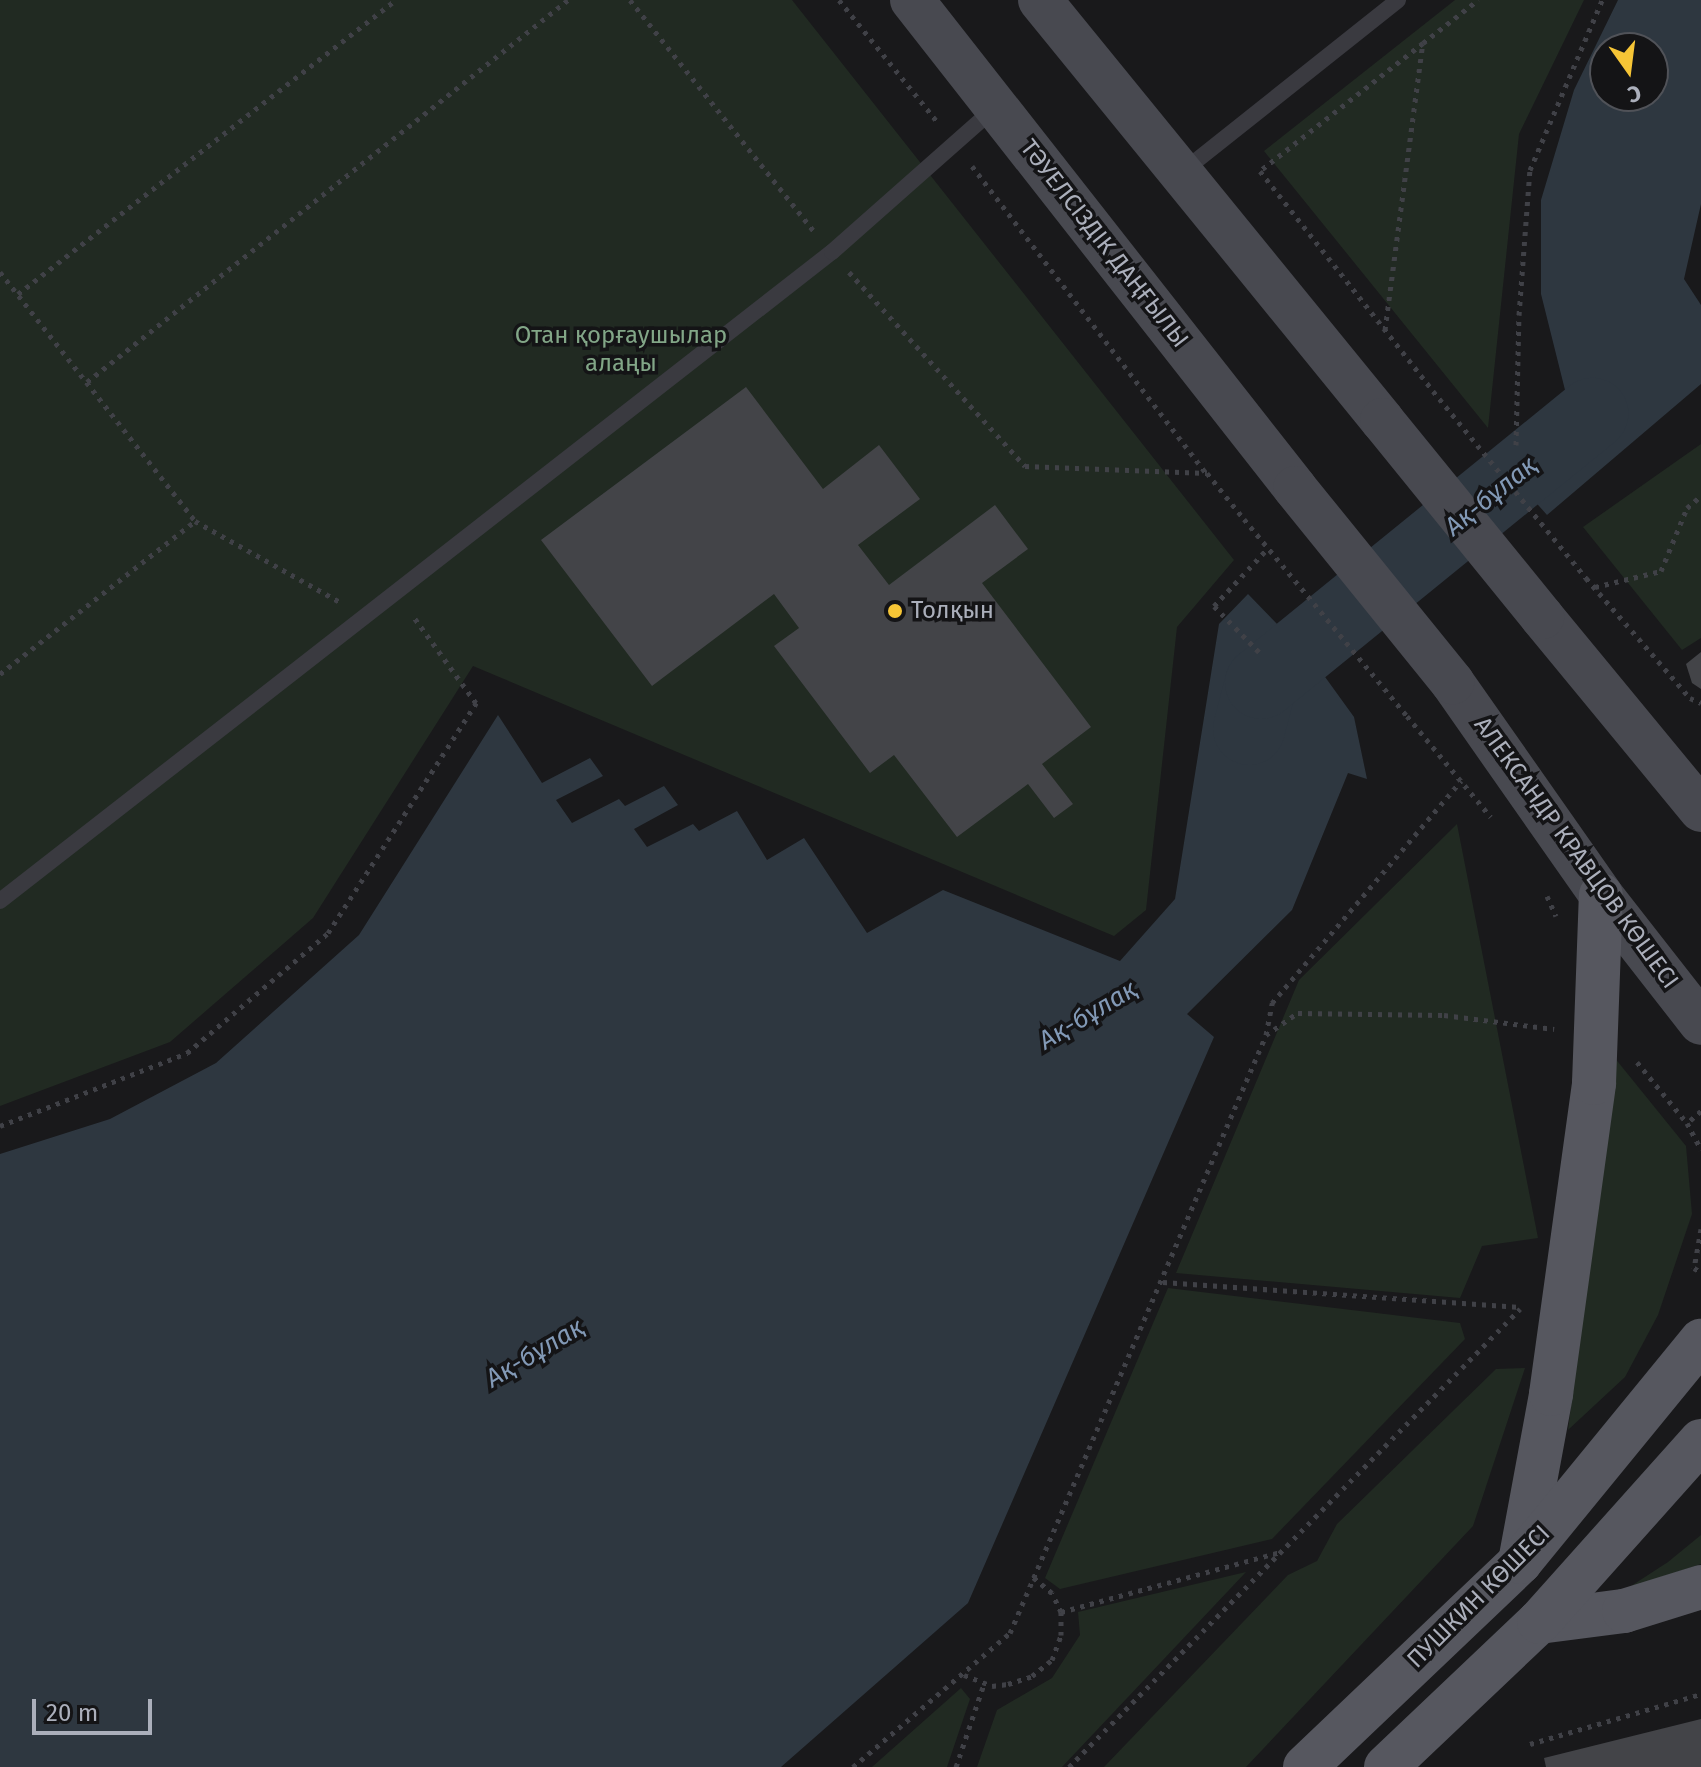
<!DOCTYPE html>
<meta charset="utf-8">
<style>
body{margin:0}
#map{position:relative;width:1701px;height:1767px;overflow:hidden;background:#19191b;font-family:"Fira Sans",sans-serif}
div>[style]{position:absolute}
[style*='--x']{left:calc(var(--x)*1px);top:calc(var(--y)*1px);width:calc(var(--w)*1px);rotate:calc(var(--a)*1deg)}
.green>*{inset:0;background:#212a22}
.water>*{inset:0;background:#2e3740}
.river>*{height:72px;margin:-36px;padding:0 36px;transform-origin:36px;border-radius:36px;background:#2e3740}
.building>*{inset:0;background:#434448}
.path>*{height:5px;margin-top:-2.5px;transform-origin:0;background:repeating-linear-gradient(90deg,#404147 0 4px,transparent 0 10px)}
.service>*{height:16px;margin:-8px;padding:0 8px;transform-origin:8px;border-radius:8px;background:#3a3a40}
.secondary>*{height:44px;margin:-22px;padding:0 22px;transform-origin:22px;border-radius:22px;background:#484950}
.primary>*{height:44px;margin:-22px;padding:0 22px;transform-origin:22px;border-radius:22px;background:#56575f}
.path-bridge>*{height:5px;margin-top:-2.5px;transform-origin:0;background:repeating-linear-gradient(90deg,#404147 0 4px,transparent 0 10px)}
.secondary-bridge>*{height:44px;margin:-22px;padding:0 22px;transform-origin:22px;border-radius:22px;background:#484950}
.dots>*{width:22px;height:22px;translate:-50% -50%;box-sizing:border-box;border:4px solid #141416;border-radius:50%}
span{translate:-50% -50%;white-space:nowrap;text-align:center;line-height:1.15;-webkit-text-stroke:7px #141416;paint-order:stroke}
.street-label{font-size:24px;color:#abafbb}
.park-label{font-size:24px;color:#82a687}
.poi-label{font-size:24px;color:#abafbb}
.left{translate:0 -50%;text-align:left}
.water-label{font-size:26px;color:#8299b6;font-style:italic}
.north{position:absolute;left:1589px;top:32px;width:80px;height:80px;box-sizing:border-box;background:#141416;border:2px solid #505258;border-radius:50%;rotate:166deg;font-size:22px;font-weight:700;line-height:32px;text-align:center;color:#abafbb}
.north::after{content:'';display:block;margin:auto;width:28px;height:36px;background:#f6c536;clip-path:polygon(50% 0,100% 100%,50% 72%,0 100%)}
.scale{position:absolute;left:32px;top:1699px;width:120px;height:36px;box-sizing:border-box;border:4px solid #abafbb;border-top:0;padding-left:10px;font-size:24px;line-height:28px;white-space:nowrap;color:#abafbb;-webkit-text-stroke:6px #141416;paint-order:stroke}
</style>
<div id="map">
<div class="green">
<i style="clip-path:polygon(0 0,792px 0,1234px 560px,1177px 627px,1146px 910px,1114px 936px,473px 666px,313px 918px,170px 1042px,0 1106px)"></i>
<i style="clip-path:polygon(1455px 0,1584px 0,1519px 134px,1488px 428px,1264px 151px)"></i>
<i style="clip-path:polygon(1701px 444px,1701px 638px,1682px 650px,1583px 527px)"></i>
<i style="clip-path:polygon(1457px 824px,1538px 1238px,1482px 1246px,1460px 1298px,1176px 1273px,1299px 980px)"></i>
<i style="clip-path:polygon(1614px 1057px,1686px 1146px,1692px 1214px,1658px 1315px,1625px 1377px,1568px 1430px)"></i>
<i style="clip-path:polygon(1168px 1288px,1460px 1323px,1465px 1339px,1272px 1539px,1060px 1589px,1045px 1578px)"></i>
<i style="clip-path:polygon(1525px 1368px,1473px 1526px,1246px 1767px,1104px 1767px,1288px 1575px,1317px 1561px,1337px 1524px,1496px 1369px)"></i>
<i style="clip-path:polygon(1701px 1535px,1701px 1564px,1628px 1588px,1668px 1562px)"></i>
<i style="clip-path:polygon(1246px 1572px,1062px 1767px,977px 1767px,997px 1710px,1052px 1678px,1080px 1635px,1078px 1612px)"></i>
<i style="clip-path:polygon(961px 1688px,970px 1699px,947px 1767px,872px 1767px)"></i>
</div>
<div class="water">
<i style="clip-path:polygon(evenodd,1618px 0,1701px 0,1701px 204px,1684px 279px,1701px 305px,1701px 384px,1547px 515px,1493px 454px,1566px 394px,1541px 294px,1541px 200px,1574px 90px,1618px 0,1653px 48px,1653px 96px,1605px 96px,1605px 48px,1653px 48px)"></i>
<i style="clip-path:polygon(1248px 594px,1315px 663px,1354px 717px,1367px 779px,1348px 773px,1292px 910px,1187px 1014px,1214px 1037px,968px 1603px,781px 1767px,0 1767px,0 1154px,110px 1119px,216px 1063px,359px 935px,498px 715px,542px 783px,590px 758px,603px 776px,556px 800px,572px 823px,619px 799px,625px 806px,664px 786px,678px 805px,634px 829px,647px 847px,693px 824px,699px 831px,737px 811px,767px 860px,804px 838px,867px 933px,943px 890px,1120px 961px,1175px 899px,1219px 624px)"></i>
</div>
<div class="river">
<i style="--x:1249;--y:729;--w:48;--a:-75.4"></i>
<i style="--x:1261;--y:683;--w:427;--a:-39.1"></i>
</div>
<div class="building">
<i style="clip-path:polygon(746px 387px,823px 489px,879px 445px,920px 499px,858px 545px,889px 585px,995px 505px,1028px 549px,982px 583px,1091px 727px,1042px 764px,1073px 804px,1054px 818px,1028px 784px,957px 837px,894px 755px,870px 773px,774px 646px,799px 628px,774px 594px,652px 686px,541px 540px)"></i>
<i style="clip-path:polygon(1701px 652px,1701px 689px,1692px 683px,1686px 664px)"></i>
<i style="clip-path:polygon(1701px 1719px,1701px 1767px,1546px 1767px,1544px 1758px)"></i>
</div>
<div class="path">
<i style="--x:630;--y:0;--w:295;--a:51.5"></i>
<i style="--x:839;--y:0;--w:159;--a:51.1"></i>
<i style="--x:1423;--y:43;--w:207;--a:141.9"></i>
<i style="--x:1260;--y:171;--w:280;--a:51.8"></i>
<i style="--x:972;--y:166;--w:386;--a:52.7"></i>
<i style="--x:0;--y:272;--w:316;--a:51.9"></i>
<i style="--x:195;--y:521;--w:166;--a:29.2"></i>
<i style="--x:849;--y:272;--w:262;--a:47.8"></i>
<i style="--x:1025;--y:466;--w:182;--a:2.2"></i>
<i style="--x:1207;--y:473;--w:59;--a:51.2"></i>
<i style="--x:18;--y:294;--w:479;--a:-37.9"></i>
<i style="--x:1385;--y:330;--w:290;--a:-82.5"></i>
<i style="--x:1423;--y:43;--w:70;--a:-38"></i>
<i style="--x:87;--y:382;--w:614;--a:-38.46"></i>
<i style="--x:1516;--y:445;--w:130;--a:-88.7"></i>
<i style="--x:1519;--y:315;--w:145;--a:-85.7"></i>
<i style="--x:1530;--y:170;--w:185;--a:-67"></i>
<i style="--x:1586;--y:578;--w:159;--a:49.1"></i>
<i style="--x:1690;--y:698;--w:12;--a:24"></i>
<i style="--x:1595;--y:587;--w:68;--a:-13.6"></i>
<i style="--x:1661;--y:571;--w:68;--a:-67.6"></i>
<i style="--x:1687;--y:508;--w:18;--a:-41"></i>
<i style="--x:1259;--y:652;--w:64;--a:-134.4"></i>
<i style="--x:1214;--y:606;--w:79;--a:-47"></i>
<i style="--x:0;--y:674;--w:248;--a:-38.1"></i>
<i style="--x:1407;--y:716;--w:131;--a:50.3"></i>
<i style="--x:1547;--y:896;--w:22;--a:66"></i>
<i style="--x:1266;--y:1035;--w:39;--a:-35"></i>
<i style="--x:1298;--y:1013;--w:146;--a:0.8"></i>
<i style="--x:1444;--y:1015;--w:111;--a:7.3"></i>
<i style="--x:1637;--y:1062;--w:79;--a:50.7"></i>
<i style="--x:1701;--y:1111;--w:18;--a:139"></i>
<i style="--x:1687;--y:1123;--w:30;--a:62"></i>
<i style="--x:0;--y:1126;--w:201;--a:-21.3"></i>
<i style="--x:187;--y:1053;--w:185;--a:-40.4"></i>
<i style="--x:328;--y:933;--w:274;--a:-57.2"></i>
<i style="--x:476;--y:703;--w:107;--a:-125.9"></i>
<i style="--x:1701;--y:1229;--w:40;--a:100"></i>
<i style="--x:1694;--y:1268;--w:8;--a:30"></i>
<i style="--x:1163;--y:1282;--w:358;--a:4"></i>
<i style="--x:1061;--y:1612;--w:227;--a:-15.3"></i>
<i style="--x:964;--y:1675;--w:30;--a:21"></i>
<i style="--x:992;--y:1686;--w:16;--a:-7"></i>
<i style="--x:1008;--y:1684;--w:25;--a:-18"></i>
<i style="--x:1032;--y:1676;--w:26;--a:-39"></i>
<i style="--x:1052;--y:1660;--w:27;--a:-70"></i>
<i style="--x:1061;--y:1635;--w:23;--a:-90"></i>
<i style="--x:1061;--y:1612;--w:21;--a:-115"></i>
<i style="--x:1052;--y:1593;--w:26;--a:-140"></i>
<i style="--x:1530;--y:1744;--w:178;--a:-16.3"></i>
<i style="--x:853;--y:1767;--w:206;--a:-40.5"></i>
<i style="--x:1010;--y:1633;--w:650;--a:-66.82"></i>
<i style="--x:1266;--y:1035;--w:33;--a:-79"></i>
<i style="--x:1272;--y:1003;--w:292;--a:-49.6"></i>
<i style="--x:956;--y:1767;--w:88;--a:-71.4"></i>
<i style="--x:1069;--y:1767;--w:643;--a:-45.44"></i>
</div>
<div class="service">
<i style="--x:1182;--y:172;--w:276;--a:-38.5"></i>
<i style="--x:0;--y:901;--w:1055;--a:-37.96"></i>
<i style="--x:832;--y:252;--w:217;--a:-41.5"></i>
</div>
<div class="secondary">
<i style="--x:912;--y:0;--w:620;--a:51.87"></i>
<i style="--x:1040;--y:0;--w:542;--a:50.84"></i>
<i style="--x:1542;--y:617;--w:250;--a:50.5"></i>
<i style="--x:1452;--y:682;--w:260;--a:55"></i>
<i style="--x:1601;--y:895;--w:162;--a:52"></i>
</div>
<div class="primary">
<i style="--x:1520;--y:1562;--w:171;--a:-79.5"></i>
<i style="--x:1551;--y:1394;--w:314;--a:-82.1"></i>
<i style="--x:1594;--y:1083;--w:188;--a:-87.9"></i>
<i style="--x:1539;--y:1622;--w:86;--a:-7.4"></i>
<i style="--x:1624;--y:1611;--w:81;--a:-17.3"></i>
<i style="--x:1305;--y:1767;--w:297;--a:-43.6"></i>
<i style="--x:1520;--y:1562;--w:286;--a:-50.7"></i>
<i style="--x:1386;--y:1767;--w:211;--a:-43.5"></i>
<i style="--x:1539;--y:1622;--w:243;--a:-48.2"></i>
</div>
<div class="path-bridge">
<i style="--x:1433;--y:391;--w:242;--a:50.7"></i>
<i style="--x:1244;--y:519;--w:256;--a:50.4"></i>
</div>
<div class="secondary-bridge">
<i style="--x:1382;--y:420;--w:254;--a:50.9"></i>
<i style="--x:1295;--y:488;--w:250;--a:51"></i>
</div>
<div class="dots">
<i style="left:895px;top:611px;background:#f6c536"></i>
</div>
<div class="street-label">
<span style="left:1104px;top:244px;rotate:52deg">ТӘУЕЛСІЗДІК ДАҢҒЫЛЫ</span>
<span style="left:1576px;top:853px;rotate:54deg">АЛЕКСАНДР КРАВЦОВ КӨШЕСІ</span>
<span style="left:1479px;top:1597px;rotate:-45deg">ПУШКИН КӨШЕСІ</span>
</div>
<div class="park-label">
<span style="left:621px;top:350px">Отан қорғаушылар<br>алаңы</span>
</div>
<div class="poi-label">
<span class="left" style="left:911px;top:611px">Толқын</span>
</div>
<div class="water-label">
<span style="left:1491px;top:496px;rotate:-39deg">Ақ-бұлақ</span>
<span style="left:1088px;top:1015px;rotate:-31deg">Ақ-бұлақ</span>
<span style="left:535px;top:1353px;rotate:-31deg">Ақ-бұлақ</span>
</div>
<div class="north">С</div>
<div class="scale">20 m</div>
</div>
